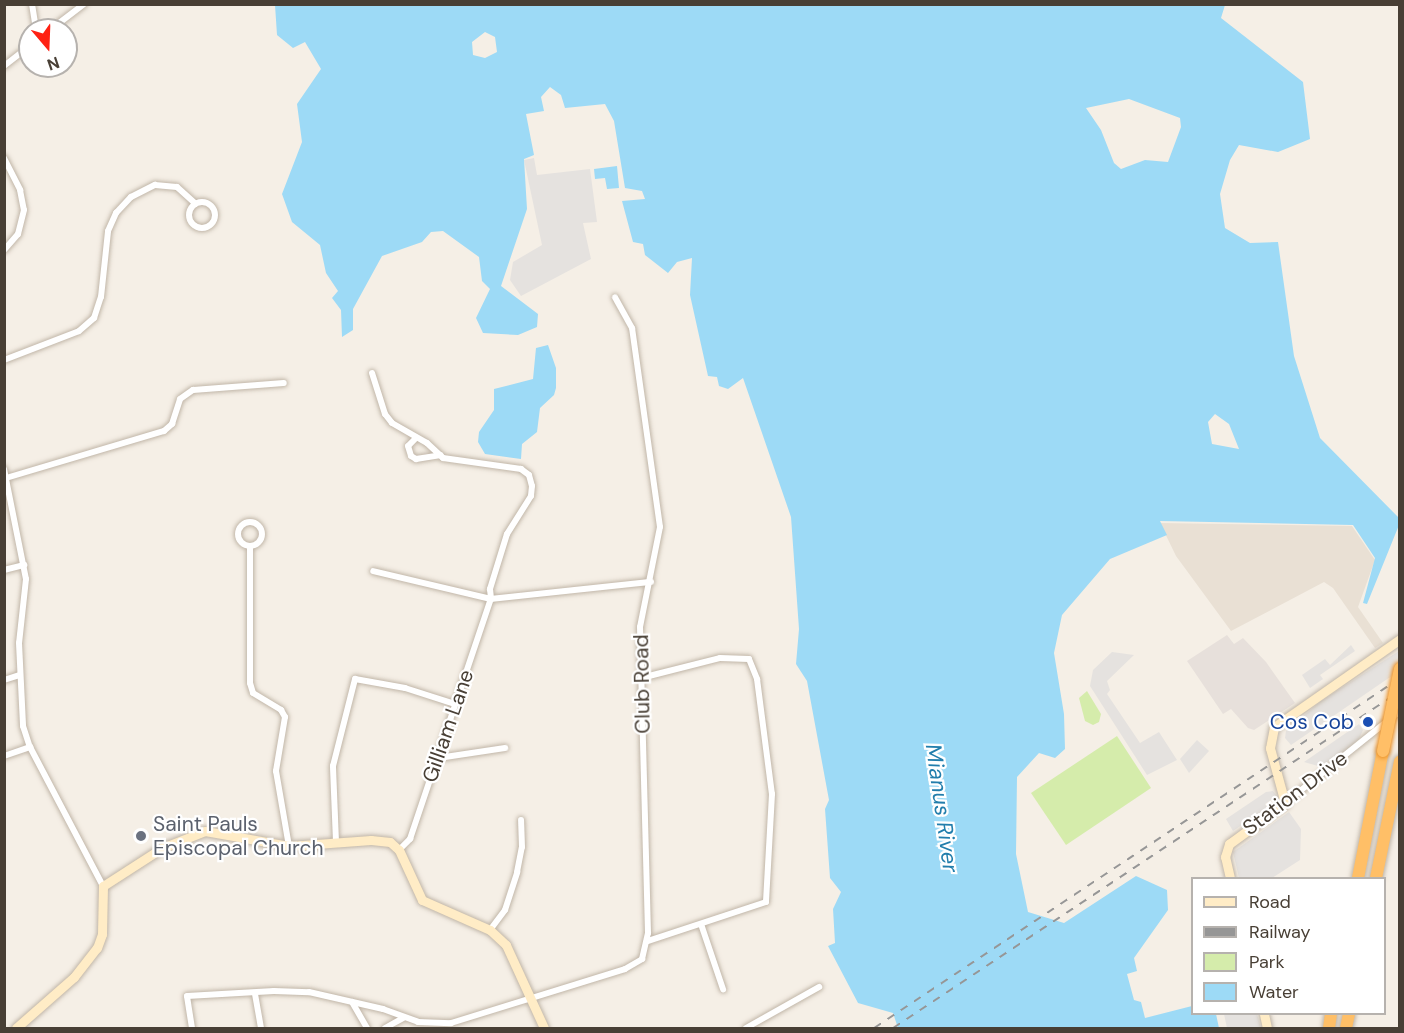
<!DOCTYPE html>
<style>
body{margin:0}
#map{position:relative;width:1404px;height:1033px;overflow:hidden;background:#f5efe6;font-family:"DM Sans",sans-serif}
div>[style]{position:absolute}
[style*='--x']{left:calc(var(--x)*1px);top:calc(var(--y)*1px);width:calc(var(--w)*1px);rotate:calc(var(--a)*1deg)}
.residential>*{inset:0;background:#e9e0d4}
.industrial>*{inset:0;background:#e7e0db}
.green>*{inset:0;background:#d5ecab}
.parking>*{inset:0;background:#e5e2df}
.water>*{inset:0;background:#9ddaf6}
.roads{filter:drop-shadow(0 0 2px #c1b6a8) drop-shadow(0 0 2px #c1b6a8)}
.street>*{height:6px;margin:-3px;padding:0 3px;transform-origin:3px;border-radius:3px;background:#fff}
.street>.ring{margin:-3px;padding:0;box-sizing:content-box;background:none;border:6px solid #fff;border-radius:50%}
.secondary>*{height:9px;margin:-4.5px;padding:0 4.5px;transform-origin:4.5px;border-radius:4.5px;background:#ffecc6}
.highway>*{height:12px;margin:-6px;padding:0 6px;transform-origin:6px;border-radius:6px;background:#ffbf67}
.rail>*{height:1.5px;margin-top:-0.75px;transform-origin:0;background:repeating-linear-gradient(90deg,#969696 0 8px,transparent 0 16px)}
.bridges{filter:drop-shadow(0 0 2px #eb932a) drop-shadow(0 0 2px #eb932a)}
.highway-bridge>*{height:12px;margin:-6px;padding:0 6px;transform-origin:6px;border-radius:6px;background:#ffbf67}
.dots>*{width:16px;height:16px;translate:-50% -50%;box-sizing:border-box;border:3px solid #fff;border-radius:50%}
span{translate:-50% -50%;white-space:nowrap;text-align:center;line-height:1.15;-webkit-text-stroke:4.5px #fff;paint-order:stroke}
.street-label{font-size:21px;color:#483f35}
.transit-label{font-size:21px;color:#164399}
.right{translate:-100% -50%;text-align:right}
.worship-label{font-size:21px;color:#5b616d}
.left{translate:0 -50%;text-align:left}
.water-label{font-size:22px;color:#227eac;font-style:italic}
.frame{position:absolute;inset:0;border:6px solid #483f35;pointer-events:none}
.legend{position:absolute;left:1191px;top:877px;width:195px;height:138px;box-sizing:border-box;background:#fff;border:2px solid #b6b2ae;margin:0;padding:8px 10px;list-style:none;font-size:18px;color:#483f35}
.legend li{display:flex;align-items:center;gap:12px;height:30px}
.legend b{width:30px;border:2px solid #b6b2ae}
.north{position:absolute;left:18px;top:18px;width:60px;height:60px;box-sizing:border-box;background:#fff;border:2px solid #b6b2ae;border-radius:50%;rotate:161deg;font-size:16px;font-weight:700;line-height:24px;text-align:center;color:#483f35}
.north::after{content:'';display:block;margin:auto;width:21px;height:27px;background:#ff2113;clip-path:polygon(50% 0,100% 100%,50% 72%,0 100%)}
</style>
<div id="map">
<div class="residential">
<i style="clip-path:polygon(1160px 523px,1352px 526px,1375px 560px,1358px 607px,1383px 643px,1375px 648px,1333px 588px,1324px 582px,1231px 631px,1176px 556px)"></i>
</div>
<div class="industrial">
<i style="clip-path:polygon(1227px 635px,1234px 644px,1243px 638px,1266px 662px,1295px 703px,1254px 730px,1248px 728px,1231px 709px,1223px 714px,1187px 661px)"></i>
</div>
<div class="green">
<i style="clip-path:polygon(1087px 691px,1101px 714px,1099px 722px,1093px 725px,1085px 721px,1079px 698px)"></i>
<i style="clip-path:polygon(1117px 736px,1151px 788px,1066px 845px,1031px 793px)"></i>
</div>
<div class="parking">
<i style="clip-path:polygon(534px 158px,537px 175px,590px 169px,597px 222px,583px 223px,591px 259px,521px 296px,510px 280px,513px 262px,542px 245px,524px 160px)"></i>
<i style="clip-path:polygon(1351px 645px,1355px 651px,1320px 675px,1323px 679px,1310px 688px,1302px 675px,1325px 659px,1330px 665px)"></i>
<i style="clip-path:polygon(1399px 651px,1399px 671px,1291px 745px,1285px 738px,1286px 731px,1321px 701px)"></i>
<i style="clip-path:polygon(1112px 652px,1134px 655px,1107px 681px,1110px 690px,1107px 694px,1140px 743px,1159px 732px,1177px 760px,1147px 775px,1090px 686px,1093px 670px)"></i>
<i style="clip-path:polygon(1359px 724px,1363px 730px,1359px 739px,1334px 762px,1331px 760px,1318px 766px,1304px 762px)"></i>
<i style="clip-path:polygon(1197px 740px,1209px 751px,1189px 773px,1180px 759px)"></i>
<i style="clip-path:polygon(1273px 791px,1277px 796px,1265px 804px,1267px 808px,1233px 831px,1226px 819px,1266px 792px)"></i>
<i style="clip-path:polygon(1289px 812px,1301px 829px,1300px 860px,1272px 878px,1239px 878px,1233px 852px)"></i>
<i style="clip-path:polygon(1224px 1014px,1257px 1014px,1261px 1028px,1227px 1028px)"></i>
</div>
<div class="water">
<i style="clip-path:polygon(evenodd,275px 5px,1225px 5px,1221px 18px,1303px 82px,1310px 139px,1278px 152px,1239px 145px,1230px 160px,1220px 194px,1225px 228px,1250px 243px,1278px 242px,1294px 356px,1320px 438px,1399px 518px,1399px 525px,1367px 604px,1363px 603px,1375px 558px,1353px 525px,1160px 521px,1167px 535px,1110px 559px,1062px 615px,1054px 653px,1064px 714px,1065px 749px,1055px 758px,1039px 753px,1017px 777px,1016px 854px,1028px 912px,1064px 923px,1136px 876px,1167px 890px,1168px 910px,1134px 958px,1137px 971px,1127px 974px,1134px 1000px,1141px 1002px,1145px 1018px,1192px 1006px,1192px 1014px,1216px 1014px,1219px 1028px,898px 1028px,893px 1013px,858px 1003px,828px 946px,835px 943px,833px 909px,841px 892px,830px 878px,825px 809px,829px 800px,807px 681px,796px 664px,799px 629px,791px 517px,743px 378px,728px 389px,719px 386px,717px 377px,708px 376px,690px 295px,692px 258px,677px 262px,668px 273px,645px 255px,643px 244px,633px 242px,622px 201px,645px 199px,642px 191px,625px 188px,614px 121px,605px 104px,565px 108px,561px 95px,550px 87px,541px 97px,544px 111px,526px 114px,534px 155px,524px 159px,527px 209px,501px 286px,538px 314px,537px 327px,518px 335px,483px 333px,476px 318px,490px 289px,482px 281px,479px 257px,443px 231px,431px 232px,422px 242px,382px 256px,353px 309px,353px 330px,342px 337px,341px 310px,332px 298px,338px 291px,326px 273px,320px 245px,292px 222px,282px 194px,302px 142px,297px 104px,321px 69px,305px 42px,293px 48px,277px 35px,275px 5px,485px 32px,495px 37px,497px 52px,485px 58px,473px 55px,472px 42px,485px 32px,275px 5px,1129px 99px,1180px 118px,1181px 127px,1168px 162px,1145px 160px,1121px 169px,1114px 163px,1101px 130px,1086px 108px,1129px 99px,275px 5px,1215px 414px,1229px 424px,1239px 449px,1212px 444px,1208px 422px,1215px 414px)"></i>
<i style="clip-path:polygon(617px 166px,619px 188px,607px 189px,605px 178px,595px 179px,594px 169px)"></i>
<i style="clip-path:polygon(548px 345px,556px 368px,556px 388px,554px 395px,540px 408px,537px 432px,522px 444px,521px 459px,485px 454px,478px 442px,479px 432px,494px 410px,494px 389px,533px 379px,536px 348px)"></i>
</div>
<div class="roads">
<div class="street">
<i style="--x:32;--y:4;--w:26;--a:81"></i>
<i style="--x:50;--y:30;--w:43;--a:-37.4"></i>
<i style="--x:4;--y:66;--w:33;--a:-38"></i>
<i style="--x:4;--y:158;--w:36;--a:63"></i>
<i style="--x:20;--y:190;--w:20;--a:79"></i>
<i style="--x:24;--y:210;--w:25;--a:104"></i>
<i style="--x:18;--y:234;--w:21;--a:131"></i>
<i class="ring" style="left:189px;top:202px;width:20px;height:20px"></i>
<i style="--x:4;--y:360;--w:80;--a:-21.1"></i>
<i style="--x:79;--y:331;--w:20;--a:-41"></i>
<i style="--x:94;--y:318;--w:22;--a:-72"></i>
<i style="--x:101;--y:297;--w:66;--a:-83.9"></i>
<i style="--x:108;--y:231;--w:20;--a:-66"></i>
<i style="--x:116;--y:213;--w:22;--a:-47"></i>
<i style="--x:131;--y:197;--w:27;--a:-27"></i>
<i style="--x:155;--y:185;--w:22;--a:5"></i>
<i style="--x:177;--y:187;--w:25;--a:42"></i>
<i style="--x:372;--y:373;--w:43;--a:72.4"></i>
<i style="--x:385;--y:414;--w:11;--a:52"></i>
<i style="--x:392;--y:423;--w:40;--a:29.7"></i>
<i style="--x:427;--y:443;--w:22;--a:43"></i>
<i style="--x:443;--y:458;--w:79;--a:8"></i>
<i style="--x:521;--y:469;--w:10;--a:37"></i>
<i style="--x:529;--y:475;--w:11;--a:75"></i>
<i style="--x:532;--y:486;--w:10;--a:96"></i>
<i style="--x:531;--y:496;--w:45;--a:122.3"></i>
<i style="--x:507;--y:534;--w:58;--a:107.2"></i>
<i style="--x:490;--y:589;--w:10;--a:84"></i>
<i style="--x:491;--y:599;--w:121;--a:-166.7"></i>
<i style="--x:416;--y:438;--w:11;--a:135"></i>
<i style="--x:408;--y:446;--w:10;--a:73"></i>
<i style="--x:411;--y:456;--w:6;--a:31"></i>
<i style="--x:416;--y:459;--w:25;--a:-9"></i>
<i style="--x:4;--y:469;--w:112;--a:78.7"></i>
<i style="--x:26;--y:579;--w:64;--a:96.2"></i>
<i style="--x:19;--y:643;--w:83;--a:87.2"></i>
<i style="--x:23;--y:726;--w:22;--a:72"></i>
<i style="--x:30;--y:747;--w:157;--a:62.3"></i>
<i style="--x:6;--y:478;--w:165;--a:-16.6"></i>
<i style="--x:164;--y:431;--w:11;--a:-41"></i>
<i style="--x:172;--y:424;--w:26;--a:-72"></i>
<i style="--x:180;--y:399;--w:16;--a:-35"></i>
<i style="--x:193;--y:390;--w:91;--a:-4.4"></i>
<i class="ring" style="left:238px;top:522px;width:18px;height:18px"></i>
<i style="--x:250;--y:546;--w:137;--a:90"></i>
<i style="--x:250;--y:683;--w:10;--a:73"></i>
<i style="--x:253;--y:693;--w:33;--a:31"></i>
<i style="--x:281;--y:710;--w:8;--a:60"></i>
<i style="--x:285;--y:717;--w:55;--a:99.5"></i>
<i style="--x:276;--y:771;--w:76;--a:80.2"></i>
<i style="--x:4;--y:570;--w:21;--a:-14"></i>
<i style="--x:641;--y:678;--w:81;--a:-14.2"></i>
<i style="--x:720;--y:658;--w:29;--a:2"></i>
<i style="--x:749;--y:659;--w:22;--a:68"></i>
<i style="--x:757;--y:679;--w:116;--a:82.6"></i>
<i style="--x:772;--y:794;--w:108;--a:93.2"></i>
<i style="--x:766;--y:902;--w:124;--a:161.7"></i>
<i style="--x:4;--y:680;--w:16;--a:-18"></i>
<i style="--x:4;--y:756;--w:28;--a:-19"></i>
<i style="--x:438;--y:758;--w:68;--a:-8.5"></i>
<i style="--x:1285;--y:803;--w:147;--a:-38.7"></i>
<i style="--x:336;--y:842;--w:76;--a:-92.3"></i>
<i style="--x:333;--y:766;--w:90;--a:-75.8"></i>
<i style="--x:355;--y:679;--w:51;--a:10.2"></i>
<i style="--x:405;--y:688;--w:52;--a:17.7"></i>
<i style="--x:399;--y:850;--w:16;--a:-45"></i>
<i style="--x:410;--y:839;--w:253;--a:-71.4"></i>
<i style="--x:491;--y:599;--w:161;--a:-6.1"></i>
<i style="--x:701;--y:924;--w:69;--a:71.3"></i>
<i style="--x:490;--y:930;--w:25;--a:-53"></i>
<i style="--x:505;--y:910;--w:40;--a:-72"></i>
<i style="--x:517;--y:872;--w:25;--a:-79"></i>
<i style="--x:522;--y:847;--w:27;--a:-92"></i>
<i style="--x:255;--y:994;--w:35;--a:80"></i>
<i style="--x:352;--y:1002;--w:30;--a:60"></i>
<i style="--x:192;--y:1028;--w:32;--a:-99"></i>
<i style="--x:187;--y:996;--w:87;--a:-3.3"></i>
<i style="--x:274;--y:991;--w:35;--a:2"></i>
<i style="--x:309;--y:992;--w:76;--a:12.9"></i>
<i style="--x:383;--y:1009;--w:37;--a:20"></i>
<i style="--x:418;--y:1022;--w:33;--a:2"></i>
<i style="--x:451;--y:1023;--w:182;--a:-17.2"></i>
<i style="--x:625;--y:969;--w:20;--a:-30"></i>
<i style="--x:642;--y:959;--w:27;--a:-77"></i>
<i style="--x:648;--y:933;--w:306;--a:-91.5"></i>
<i style="--x:640;--y:627;--w:102;--a:-78.7"></i>
<i style="--x:660;--y:527;--w:201;--a:-98"></i>
<i style="--x:632;--y:328;--w:35;--a:-119"></i>
<i style="--x:385;--y:1028;--w:21;--a:-29"></i>
<i style="--x:746;--y:1028;--w:84;--a:-29.3"></i>
</div>
<div class="secondary">
<i style="--x:1230;--y:878;--w:22;--a:-103"></i>
<i style="--x:1225;--y:857;--w:14;--a:-73"></i>
<i style="--x:1229;--y:844;--w:69;--a:-36.2"></i>
<i style="--x:1285;--y:803;--w:57;--a:-105.3"></i>
<i style="--x:1270;--y:748;--w:21;--a:-79"></i>
<i style="--x:1274;--y:727;--w:154;--a:-34.9"></i>
<i style="--x:1264;--y:1014;--w:14;--a:78"></i>
<i style="--x:16;--y:1028;--w:77;--a:-41.3"></i>
<i style="--x:74;--y:977;--w:37;--a:-52"></i>
<i style="--x:97;--y:948;--w:15;--a:-70"></i>
<i style="--x:102;--y:934;--w:48;--a:-88.8"></i>
<i style="--x:103;--y:886;--w:70;--a:-32.8"></i>
<i style="--x:162;--y:848;--w:46;--a:-21.6"></i>
<i style="--x:205;--y:831;--w:85;--a:10.1"></i>
<i style="--x:289;--y:846;--w:82;--a:-4.2"></i>
<i style="--x:371;--y:840;--w:19;--a:6"></i>
<i style="--x:390;--y:842;--w:12;--a:42"></i>
<i style="--x:399;--y:850;--w:55;--a:65.3"></i>
<i style="--x:422;--y:900;--w:74;--a:23.8"></i>
<i style="--x:490;--y:930;--w:22;--a:43"></i>
<i style="--x:506;--y:945;--w:91;--a:65.4"></i>
</div>
<div class="highway">
<i style="--x:1358;--y:878;--w:129;--a:-78.9"></i>
<i style="--x:1376;--y:878;--w:119;--a:-78.4"></i>
<i style="--x:1329;--y:1028;--w:14;--a:-82"></i>
<i style="--x:1346;--y:1028;--w:14;--a:-78"></i>
</div>
</div>
<div class="rail">
<i style="--x:874;--y:1028;--w:632;--a:-33.64"></i>
<i style="--x:893;--y:1028;--w:609;--a:-33.61"></i>
</div>
<div class="bridges">
<div class="highway-bridge">
<i style="--x:1383;--y:751;--w:84;--a:-78.3"></i>
</div>
</div>
<div class="dots">
<i style="left:1368px;top:722px;background:#1a4fb4"></i>
<i style="left:141px;top:836px;background:#6b7280"></i>
</div>
<div class="street-label">
<span style="left:642px;top:684px;rotate:-91deg">Club Road</span>
<span style="left:448px;top:726px;rotate:-71deg">Gilliam Lane</span>
<span style="left:1295px;top:793px;rotate:-37deg">Station Drive</span>
</div>
<div class="transit-label">
<span class="right" style="left:1354px;top:722px">Cos Cob</span>
</div>
<div class="worship-label">
<span class="left" style="left:153px;top:836px">Saint Pauls<br>Episcopal Church</span>
</div>
<div class="water-label">
<span style="left:942px;top:808px;rotate:82deg">Mianus River</span>
</div>
<div class="frame"></div>
<ul class="legend">
<li><b style="height:8px;background:#ffecc6"></b>Road</li>
<li><b style="height:8px;background:#969696"></b>Railway</li>
<li><b style="height:16px;background:#d5ecab"></b>Park</li>
<li><b style="height:16px;background:#9ddaf6"></b>Water</li>
</ul>
<div class="north">N</div>
</div>
